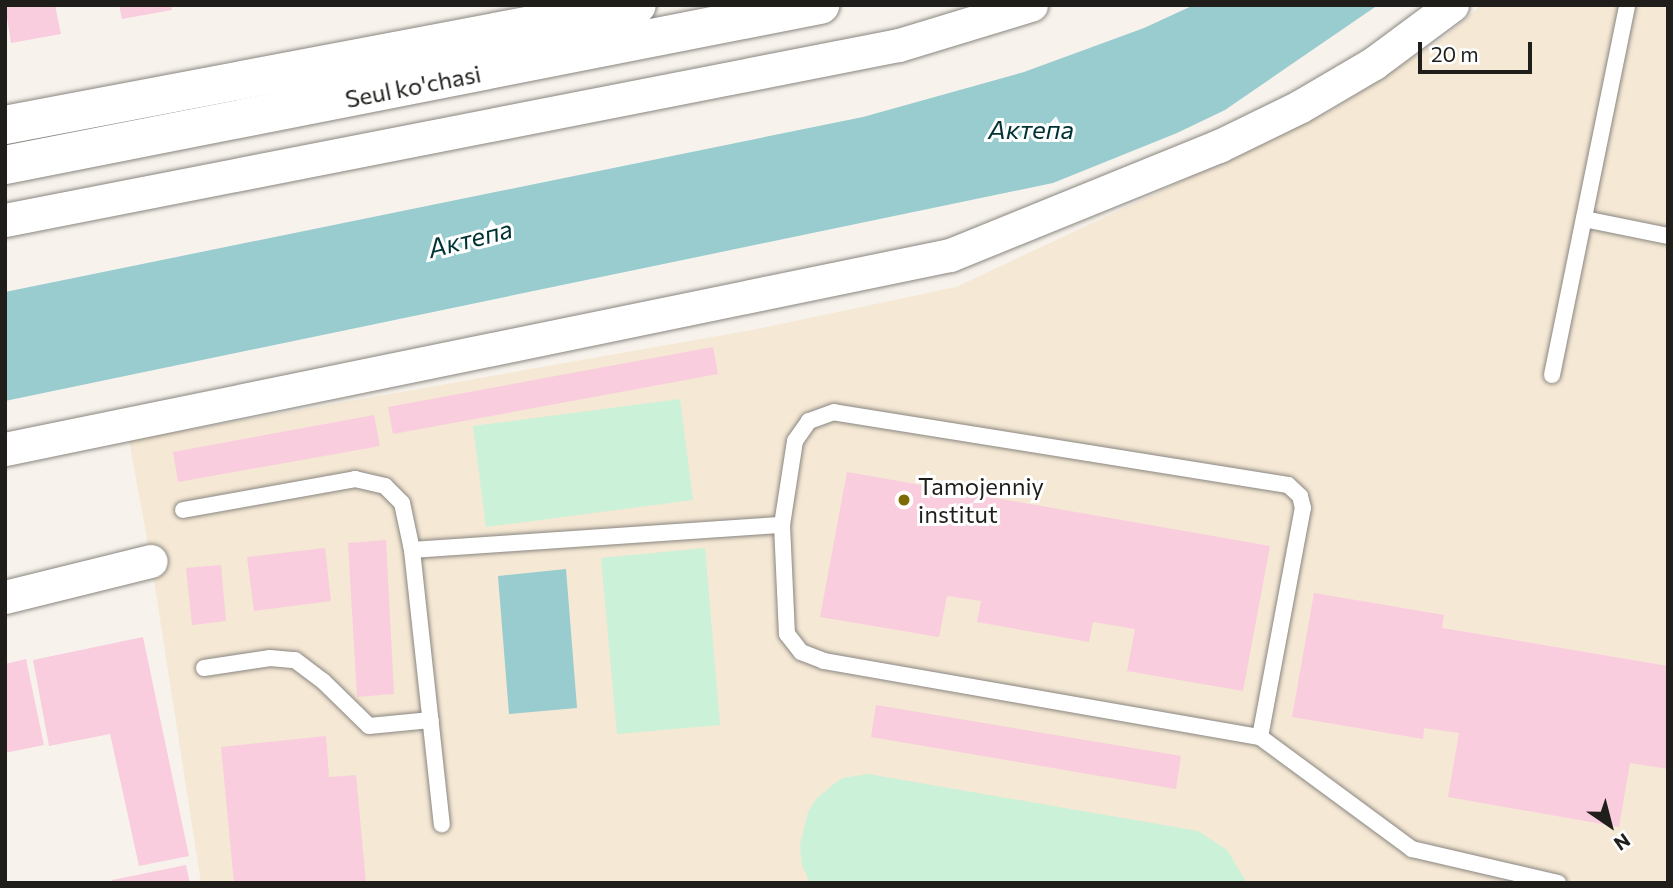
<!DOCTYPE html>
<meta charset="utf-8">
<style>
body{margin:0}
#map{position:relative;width:1673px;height:888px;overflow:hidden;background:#f7f3ec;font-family:Commissioner,sans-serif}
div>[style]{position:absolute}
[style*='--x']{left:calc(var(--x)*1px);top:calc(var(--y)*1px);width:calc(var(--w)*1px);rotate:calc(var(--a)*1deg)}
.education>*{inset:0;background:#f5e8d4}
.green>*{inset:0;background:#cbf1d8}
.water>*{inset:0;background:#98cccf}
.building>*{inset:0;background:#f9cdde}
.roads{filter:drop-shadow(0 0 2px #8a8680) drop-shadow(0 0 2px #8a8680)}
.lane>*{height:16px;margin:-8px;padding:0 8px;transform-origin:8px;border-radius:8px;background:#fff}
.street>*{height:33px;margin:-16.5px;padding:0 16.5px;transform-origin:16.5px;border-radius:16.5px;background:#fff}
.secondary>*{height:38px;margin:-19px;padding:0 19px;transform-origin:19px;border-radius:19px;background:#fff}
.dots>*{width:19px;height:19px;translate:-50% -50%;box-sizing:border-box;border:4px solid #fff;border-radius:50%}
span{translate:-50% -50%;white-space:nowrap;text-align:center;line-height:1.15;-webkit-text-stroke:6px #fff;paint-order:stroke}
.street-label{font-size:24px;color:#1f1e1b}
.poi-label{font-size:24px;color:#1f1e1b}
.left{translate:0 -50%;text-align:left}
.water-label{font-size:26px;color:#003234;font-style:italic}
.frame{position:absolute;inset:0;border:7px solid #1f1e1b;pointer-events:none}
.north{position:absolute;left:1575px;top:790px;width:70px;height:70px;-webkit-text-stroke:5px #fff;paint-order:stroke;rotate:145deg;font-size:19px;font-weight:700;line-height:28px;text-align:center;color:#1f1e1b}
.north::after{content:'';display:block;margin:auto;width:24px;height:32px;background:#1f1e1b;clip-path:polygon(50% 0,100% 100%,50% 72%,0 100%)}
.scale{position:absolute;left:1418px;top:42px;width:114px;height:32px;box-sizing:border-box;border:4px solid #1f1e1b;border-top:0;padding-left:9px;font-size:21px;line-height:24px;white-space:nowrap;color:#1f1e1b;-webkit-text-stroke:5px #fff;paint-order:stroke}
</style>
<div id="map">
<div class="education">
<i style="clip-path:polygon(1481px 5px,1668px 5px,1668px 883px,201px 883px,151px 561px,129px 440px,752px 330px,956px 287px,1329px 112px,1446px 36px)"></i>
</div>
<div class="green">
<i style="clip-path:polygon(680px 399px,693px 500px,486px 527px,473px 426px)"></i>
<i style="clip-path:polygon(705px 548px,720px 725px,617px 734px,601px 558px)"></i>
<i style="clip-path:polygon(868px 774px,1198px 831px,1227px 850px,1247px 883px,810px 883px,802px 865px,800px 845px,808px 812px,816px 799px,834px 784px,843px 778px)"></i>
</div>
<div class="water">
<i style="clip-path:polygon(1194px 5px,1378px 5px,1225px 110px,1177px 133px,1053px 183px,5px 401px,5px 292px,863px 117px,1024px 72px,1144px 28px)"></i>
<i style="clip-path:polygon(566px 569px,577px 708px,509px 714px,498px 576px)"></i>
</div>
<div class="building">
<i style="clip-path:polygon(5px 5px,55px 5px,61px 34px,11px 43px)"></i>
<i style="clip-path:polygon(119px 5px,171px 5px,172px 10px,122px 19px)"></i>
<i style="clip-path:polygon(713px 347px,718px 374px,393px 434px,388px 407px)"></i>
<i style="clip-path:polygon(374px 415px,380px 446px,178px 482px,173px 452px)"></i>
<i style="clip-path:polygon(847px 472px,1270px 546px,1243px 691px,1127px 671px,1135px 629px,1093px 622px,1089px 642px,977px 622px,981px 601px,947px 596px,939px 637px,820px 617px)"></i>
<i style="clip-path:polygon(386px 540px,394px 694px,357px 697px,348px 543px)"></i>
<i style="clip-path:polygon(325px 548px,331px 601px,254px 611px,247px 557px)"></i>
<i style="clip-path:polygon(221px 565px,226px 621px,192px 625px,186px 568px)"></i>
<i style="clip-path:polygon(1314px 593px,1444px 615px,1442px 628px,1668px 666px,1668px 769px,1630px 763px,1619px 827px,1448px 797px,1459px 733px,1424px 728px,1423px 739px,1292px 717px)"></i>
<i style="clip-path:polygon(143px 637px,189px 856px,139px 866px,110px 734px,49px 746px,33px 660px)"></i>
<i style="clip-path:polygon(26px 659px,44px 745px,5px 753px,5px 664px)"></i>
<i style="clip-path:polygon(876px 705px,1181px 756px,1176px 789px,871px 737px)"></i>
<i style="clip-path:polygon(326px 736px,329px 777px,356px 775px,366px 883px,234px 883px,221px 747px)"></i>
<i style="clip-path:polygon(186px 865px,190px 883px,113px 883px,112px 880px)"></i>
</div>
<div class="roads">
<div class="lane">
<i style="--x:1584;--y:219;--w:86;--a:11.4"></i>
<i style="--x:1552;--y:375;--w:378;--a:-78.5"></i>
<i style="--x:183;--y:510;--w:175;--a:-10.2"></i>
<i style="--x:355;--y:479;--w:31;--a:13"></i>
<i style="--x:385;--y:486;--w:24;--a:45"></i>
<i style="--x:402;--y:503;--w:48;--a:78"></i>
<i style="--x:412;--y:550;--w:371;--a:-3.9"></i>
<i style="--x:412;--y:550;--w:276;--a:83.8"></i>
<i style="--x:204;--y:668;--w:67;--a:-8.6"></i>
<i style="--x:270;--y:658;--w:25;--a:5"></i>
<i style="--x:295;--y:660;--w:35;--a:37"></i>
<i style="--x:323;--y:681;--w:64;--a:44.4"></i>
<i style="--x:369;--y:726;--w:62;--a:-5.5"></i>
<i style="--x:1260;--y:737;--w:233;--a:-79.4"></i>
<i style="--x:1303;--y:508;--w:12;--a:-104"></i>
<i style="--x:1300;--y:496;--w:16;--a:-137"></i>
<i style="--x:1288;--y:485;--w:460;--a:-170.9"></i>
<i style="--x:834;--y:412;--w:27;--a:160"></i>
<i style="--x:809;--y:421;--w:24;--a:125"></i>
<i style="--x:795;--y:441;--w:85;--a:98.8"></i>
<i style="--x:782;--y:525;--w:109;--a:87.4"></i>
<i style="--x:787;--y:634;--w:23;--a:52"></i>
<i style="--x:801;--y:652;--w:25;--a:21"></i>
<i style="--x:824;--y:661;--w:443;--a:9.9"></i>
<i style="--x:1260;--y:737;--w:189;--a:36.4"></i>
<i style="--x:1412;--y:849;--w:150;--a:13.1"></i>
</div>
<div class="street">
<i style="--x:5;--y:220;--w:911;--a:-11.08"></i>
<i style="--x:899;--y:45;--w:138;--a:-16.9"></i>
<i style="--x:5;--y:449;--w:965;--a:-11.6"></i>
<i style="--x:950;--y:255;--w:290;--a:-22.1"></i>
<i style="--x:1219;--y:146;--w:89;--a:-26"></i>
<i style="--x:1299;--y:107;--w:87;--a:-30.4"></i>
<i style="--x:1374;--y:63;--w:97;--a:-36.6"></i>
<i style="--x:5;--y:597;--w:150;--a:-13.9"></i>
</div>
<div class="secondary">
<i style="--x:5;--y:125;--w:643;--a:-10.75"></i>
<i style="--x:5;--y:165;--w:831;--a:-11.11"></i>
</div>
</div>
<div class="dots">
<i style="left:904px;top:500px;background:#7d6c05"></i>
</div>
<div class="street-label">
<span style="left:413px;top:86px;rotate:-11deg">Seul ko'chasi</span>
</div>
<div class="poi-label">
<span class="left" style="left:918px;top:500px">Tamojenniy<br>institut</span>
</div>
<div class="water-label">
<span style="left:1031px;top:129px">Актепа</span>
<span style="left:470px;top:238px;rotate:-14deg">Актепа</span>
</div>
<div class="frame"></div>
<div class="north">N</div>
<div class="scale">20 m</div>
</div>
